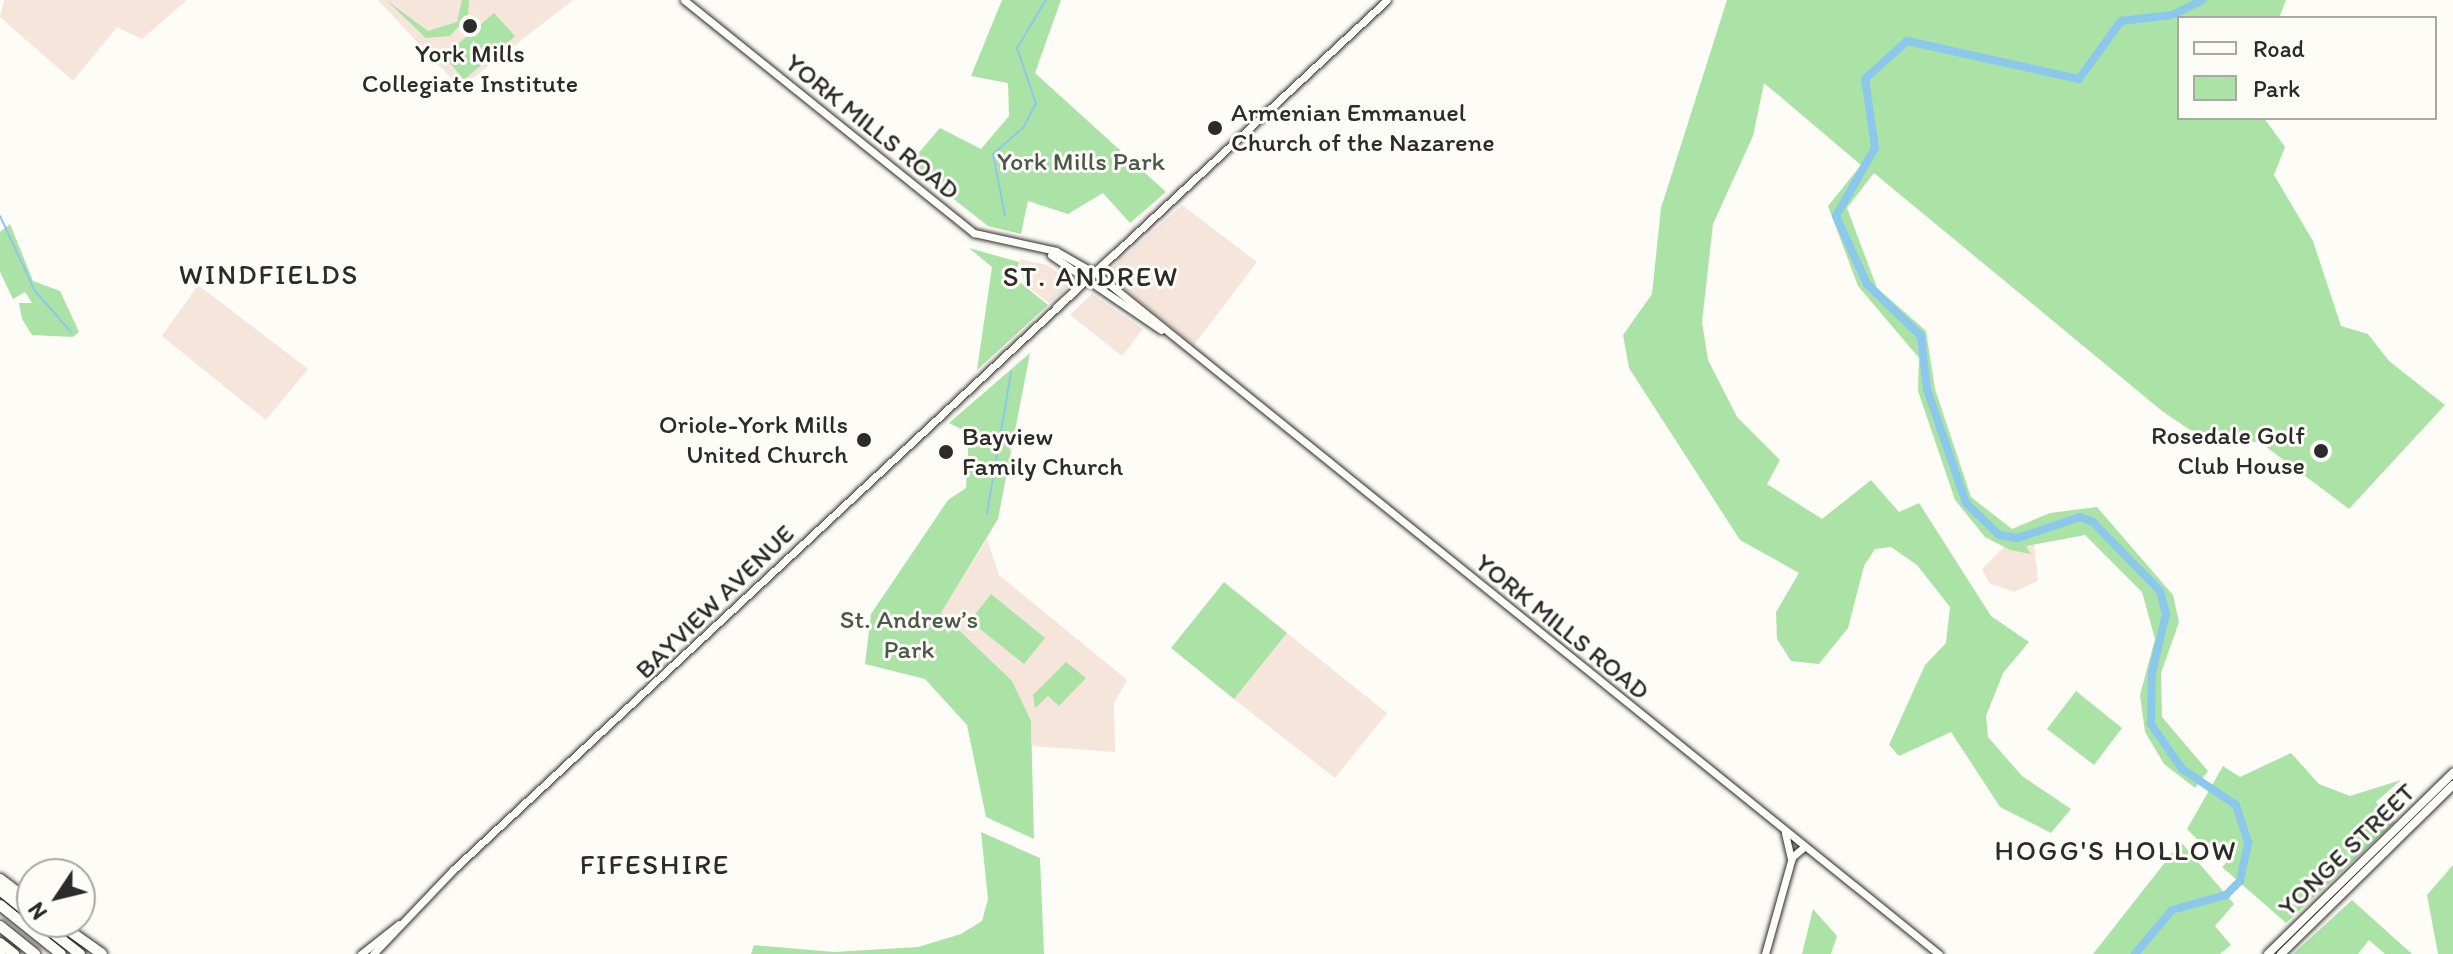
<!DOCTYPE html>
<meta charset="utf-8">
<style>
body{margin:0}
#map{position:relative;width:2453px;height:954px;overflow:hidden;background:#fdfcf7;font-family:Itim,sans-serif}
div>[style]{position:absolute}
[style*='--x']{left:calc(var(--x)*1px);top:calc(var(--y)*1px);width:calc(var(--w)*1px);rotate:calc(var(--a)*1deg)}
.built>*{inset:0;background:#f5e5da}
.green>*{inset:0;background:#abe3a6}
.stream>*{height:2px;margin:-1px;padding:0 1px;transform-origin:1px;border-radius:1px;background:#8cc7ec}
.river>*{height:8px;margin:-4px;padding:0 4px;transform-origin:4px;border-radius:4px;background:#8cc7ec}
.roads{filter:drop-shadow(0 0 2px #2b2b2b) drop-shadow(0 0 2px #2b2b2b)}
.secondary>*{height:7px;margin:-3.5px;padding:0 3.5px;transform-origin:3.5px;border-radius:3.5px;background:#fdfcf7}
.primary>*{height:8px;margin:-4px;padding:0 4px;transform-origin:4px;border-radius:4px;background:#fdfcf7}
.highway>*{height:10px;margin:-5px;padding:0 5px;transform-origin:5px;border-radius:5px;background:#fdfcf7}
.dots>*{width:22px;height:22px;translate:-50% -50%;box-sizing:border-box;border:4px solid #fdfcf7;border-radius:50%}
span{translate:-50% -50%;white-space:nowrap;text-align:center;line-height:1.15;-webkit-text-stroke:6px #fdfcf7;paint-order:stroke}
.poi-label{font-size:26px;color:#2b2b2b}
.left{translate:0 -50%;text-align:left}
.right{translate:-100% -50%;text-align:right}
.street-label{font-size:26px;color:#2b2b2b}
.park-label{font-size:26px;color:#4b594a}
.neighbourhood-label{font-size:28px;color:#2b2b2b;letter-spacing:2px}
.legend{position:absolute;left:2177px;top:16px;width:260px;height:104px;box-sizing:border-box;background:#fdfcf7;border:2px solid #a9a8a5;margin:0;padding:10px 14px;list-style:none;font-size:24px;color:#2b2b2b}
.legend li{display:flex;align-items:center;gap:16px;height:40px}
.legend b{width:40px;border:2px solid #a9a8a5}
.north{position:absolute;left:16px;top:858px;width:80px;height:80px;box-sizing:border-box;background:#fdfcf7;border:2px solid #a9a8a5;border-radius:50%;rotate:235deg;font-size:22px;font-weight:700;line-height:32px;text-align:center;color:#2b2b2b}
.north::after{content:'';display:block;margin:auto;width:28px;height:36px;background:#2b2b2b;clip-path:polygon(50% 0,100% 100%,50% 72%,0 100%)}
</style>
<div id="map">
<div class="built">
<i style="clip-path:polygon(4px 0,187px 0,142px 39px,117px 27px,73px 81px,0 17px)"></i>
<i style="clip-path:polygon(378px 0,573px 0,460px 88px)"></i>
<i style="clip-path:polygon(1182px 205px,1257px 262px,1194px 345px,1105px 274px)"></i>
<i style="clip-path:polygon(1019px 259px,1047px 265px,1072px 283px,1049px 303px,1024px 284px)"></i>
<i style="clip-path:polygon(198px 285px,308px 369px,266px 420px,162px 336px)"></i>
<i style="clip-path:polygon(1092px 294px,1143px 329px,1122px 356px,1070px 315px)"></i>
<i style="clip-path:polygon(987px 539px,999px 575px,1127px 680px,1114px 703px,1115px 752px,1032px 746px,1031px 721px,941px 613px)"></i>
<i style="clip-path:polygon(2007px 544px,2034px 544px,2038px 581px,2014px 592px,1989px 583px,1982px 569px)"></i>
<i style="clip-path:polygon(1287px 633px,1387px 713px,1335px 778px,1234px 699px)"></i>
</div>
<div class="green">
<i style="clip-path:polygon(386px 0,428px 31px,457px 22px,462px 0,469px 0,468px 16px,450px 36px,426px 38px)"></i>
<i style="clip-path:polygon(1002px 0,1061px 0,1035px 73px,1166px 192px,1130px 223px,1103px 193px,1068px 214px,1028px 201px,1021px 234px,988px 226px,909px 164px,940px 128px,981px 149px,1009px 116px,1008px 83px,971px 76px)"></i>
<i style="clip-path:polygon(1727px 0,2286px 0,2279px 18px,2179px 18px,2179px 118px,2264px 118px,2285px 147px,2274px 175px,2313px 241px,2341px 326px,2368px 334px,2389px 361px,2445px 405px,2349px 509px,2261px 443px,2190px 430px,2162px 411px,1874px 173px,1847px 208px,1877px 288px,1926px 331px,1935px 389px,1971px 497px,2012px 529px,2050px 513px,2097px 507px,2173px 595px,2179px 622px,2161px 673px,2162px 717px,2208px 771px,2195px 788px,2164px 764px,2145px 732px,2140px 695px,2155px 639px,2142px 592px,2085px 535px,2026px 546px,2031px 554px,2010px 550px,1985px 537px,1955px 500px,1918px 391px,1919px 358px,1858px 286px,1828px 206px,1861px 165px,1764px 83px,1753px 136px,1713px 224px,1702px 322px,1708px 360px,1737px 417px,1780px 460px,1767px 484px,1822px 519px,1871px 480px,1899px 512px,1919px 503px,1991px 616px,2029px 642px,2003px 673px,1986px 716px,1988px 737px,2022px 776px,2071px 809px,2051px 833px,2000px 807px,1951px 732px,1899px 756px,1889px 745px,1925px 665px,1946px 643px,1950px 607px,1917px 565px,1891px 547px,1875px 549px,1864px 566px,1848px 628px,1819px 664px,1791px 661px,1777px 639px,1776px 612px,1799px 573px,1740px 540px,1629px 368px,1623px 335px,1652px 294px,1661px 208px)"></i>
<i style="clip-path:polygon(494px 13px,515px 36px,464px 80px,444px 56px)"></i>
<i style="clip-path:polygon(10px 224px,33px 281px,60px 291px,79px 332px,73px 337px,32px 335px,22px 319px,19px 303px,32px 303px,25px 292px,13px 299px,0 272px,0 232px)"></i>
<i style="clip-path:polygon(969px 248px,1019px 262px,1016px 279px,1048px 305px,977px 370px,992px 267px)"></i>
<i style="clip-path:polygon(1030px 353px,998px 519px,941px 613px,1012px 681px,1031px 721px,1034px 839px,986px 817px,967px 725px,925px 679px,865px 664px,871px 614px,948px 500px,966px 488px,969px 433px,949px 423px)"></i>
<i style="clip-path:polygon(1224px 582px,1287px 633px,1234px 699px,1171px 648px)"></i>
<i style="clip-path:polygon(991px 594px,1045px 638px,1024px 664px,970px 621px)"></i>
<i style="clip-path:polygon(1066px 662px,1086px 678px,1059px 706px,1048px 696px,1035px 708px,1033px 695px)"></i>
<i style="clip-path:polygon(2076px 691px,2122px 728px,2094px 765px,2047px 729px)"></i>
<i style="clip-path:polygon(2291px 753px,2319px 784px,2350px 796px,2401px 780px,2376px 802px,2395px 822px,2286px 923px,2222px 867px,2236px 853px,2225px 841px,2210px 852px,2187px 829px,2223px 766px,2240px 777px)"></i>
<i style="clip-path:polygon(981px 832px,1040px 858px,1044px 954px,751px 954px,754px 945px,834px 952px,918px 947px,961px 934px,982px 921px,988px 899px)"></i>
<i style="clip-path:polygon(2181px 842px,2234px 904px,2215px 926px,2231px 945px,2220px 954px,2093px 954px)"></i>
<i style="clip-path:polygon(2453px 865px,2453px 954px,2438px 954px,2427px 895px)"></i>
<i style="clip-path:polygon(2352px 900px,2412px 954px,2385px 954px,2369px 940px,2358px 954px,2293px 954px)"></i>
<i style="clip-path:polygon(1813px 909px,1837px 936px,1831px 954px,1802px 954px)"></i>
</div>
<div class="stream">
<i style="--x:0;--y:216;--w:83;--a:65"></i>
<i style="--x:35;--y:291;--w:55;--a:48.7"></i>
<i style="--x:1005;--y:216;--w:63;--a:-101"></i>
<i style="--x:993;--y:154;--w:40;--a:-41"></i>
<i style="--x:1023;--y:128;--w:27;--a:-62"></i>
<i style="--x:1036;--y:104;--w:59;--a:-108.7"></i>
<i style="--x:1017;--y:48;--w:56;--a:-58.9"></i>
<i style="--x:987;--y:513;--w:143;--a:-80.3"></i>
</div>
<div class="river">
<i style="--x:2135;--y:954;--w:57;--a:-49.9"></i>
<i style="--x:2172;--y:910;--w:56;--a:-15.5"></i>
<i style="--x:2226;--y:895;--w:20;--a:-45"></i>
<i style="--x:2240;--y:881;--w:40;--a:-78"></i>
<i style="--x:2248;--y:842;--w:39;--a:-108"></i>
<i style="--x:2236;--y:805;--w:65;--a:-146.3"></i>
<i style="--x:2182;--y:769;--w:55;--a:-124.6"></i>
<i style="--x:2151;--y:724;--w:51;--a:-88.9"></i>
<i style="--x:2152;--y:673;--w:61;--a:-76.7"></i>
<i style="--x:2166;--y:614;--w:24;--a:-105"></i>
<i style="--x:2160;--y:591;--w:96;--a:-134.2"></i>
<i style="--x:2093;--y:522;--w:14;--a:-159"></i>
<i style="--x:2080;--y:517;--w:65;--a:161.3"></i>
<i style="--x:2018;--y:538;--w:19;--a:-171"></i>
<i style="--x:1999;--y:535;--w:46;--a:-135.9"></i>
<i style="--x:1966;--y:503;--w:120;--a:-108.9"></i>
<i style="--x:1927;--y:389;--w:53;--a:-96.5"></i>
<i style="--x:1921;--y:336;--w:75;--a:-136.1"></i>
<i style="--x:1867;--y:284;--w:75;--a:-114.5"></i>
<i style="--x:1836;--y:216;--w:78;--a:-60.2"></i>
<i style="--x:1875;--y:148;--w:70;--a:-98.2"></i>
<i style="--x:1865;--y:79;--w:57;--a:-42.1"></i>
<i style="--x:1907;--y:41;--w:176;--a:12.5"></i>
<i style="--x:2079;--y:79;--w:72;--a:-54.1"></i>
<i style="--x:2121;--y:21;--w:51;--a:-6.7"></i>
<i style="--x:2172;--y:15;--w:34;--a:-26"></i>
</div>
<div class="roads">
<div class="secondary">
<i style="--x:684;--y:0;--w:372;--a:38.8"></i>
<i style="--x:974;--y:233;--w:84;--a:12.4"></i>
<i style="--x:1056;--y:251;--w:48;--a:29.7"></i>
<i style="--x:1098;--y:275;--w:1081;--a:38.92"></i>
<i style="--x:1051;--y:255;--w:133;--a:34.3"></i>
<i style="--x:1056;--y:307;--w:80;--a:-42.5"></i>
<i style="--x:1785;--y:833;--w:28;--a:77"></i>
<i style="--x:361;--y:954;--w:48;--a:-38.3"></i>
<i style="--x:373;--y:954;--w:117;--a:-46.4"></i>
<i style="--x:454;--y:869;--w:1275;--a:-42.97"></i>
<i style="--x:1765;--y:954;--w:101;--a:-74.4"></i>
<i style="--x:1792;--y:857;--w:16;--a:-40"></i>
</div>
<div class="primary">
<i style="--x:2268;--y:954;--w:259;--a:-44.4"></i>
<i style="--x:2281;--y:954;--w:241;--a:-44.5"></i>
</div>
<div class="highway">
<i style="--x:0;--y:879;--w:40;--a:37"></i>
<i style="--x:0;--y:890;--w:41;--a:39.1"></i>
<i style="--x:0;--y:905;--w:78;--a:38.8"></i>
<i style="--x:39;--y:922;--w:52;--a:38"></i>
<i style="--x:57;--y:922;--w:55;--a:35.4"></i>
<i style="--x:0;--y:926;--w:45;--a:38.7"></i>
<i style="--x:0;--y:943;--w:18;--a:38"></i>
<i style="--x:0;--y:953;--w:1;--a:45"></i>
</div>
</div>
<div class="dots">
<i style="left:470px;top:26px;background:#2b2b2b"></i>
<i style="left:1215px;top:128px;background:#2b2b2b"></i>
<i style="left:864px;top:440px;background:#2b2b2b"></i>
<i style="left:2321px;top:451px;background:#2b2b2b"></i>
<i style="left:946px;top:452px;background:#2b2b2b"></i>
</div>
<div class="poi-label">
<span style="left:470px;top:69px">York Mills<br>Collegiate Institute</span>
<span class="left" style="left:1231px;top:128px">Armenian Emmanuel<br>Church of the Nazarene</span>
<span class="right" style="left:848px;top:440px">Oriole-York Mills<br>United Church</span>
<span class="right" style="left:2305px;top:451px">Rosedale Golf<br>Club House</span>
<span class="left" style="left:962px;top:452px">Bayview<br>Family Church</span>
</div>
<div class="street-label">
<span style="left:872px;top:127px;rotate:39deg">YORK MILLS ROAD</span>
<span style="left:715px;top:602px;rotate:-44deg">BAYVIEW AVENUE</span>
<span style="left:1562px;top:627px;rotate:39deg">YORK MILLS ROAD</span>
<span style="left:2347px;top:850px;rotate:-44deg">YONGE STREET</span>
</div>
<div class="park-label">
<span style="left:1081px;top:162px">York Mills Park</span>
<span style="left:909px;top:635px">St. Andrew’s<br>Park</span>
</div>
<div class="neighbourhood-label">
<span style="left:269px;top:274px">WINDFIELDS</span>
<span style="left:1091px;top:276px">ST. ANDREW</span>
<span style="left:2116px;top:850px">HOGG'S HOLLOW</span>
<span style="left:655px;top:864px">FIFESHIRE</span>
</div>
<ul class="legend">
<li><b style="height:10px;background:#fdfcf7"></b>Road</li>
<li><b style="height:22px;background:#abe3a6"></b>Park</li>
</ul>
<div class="north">N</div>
</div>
